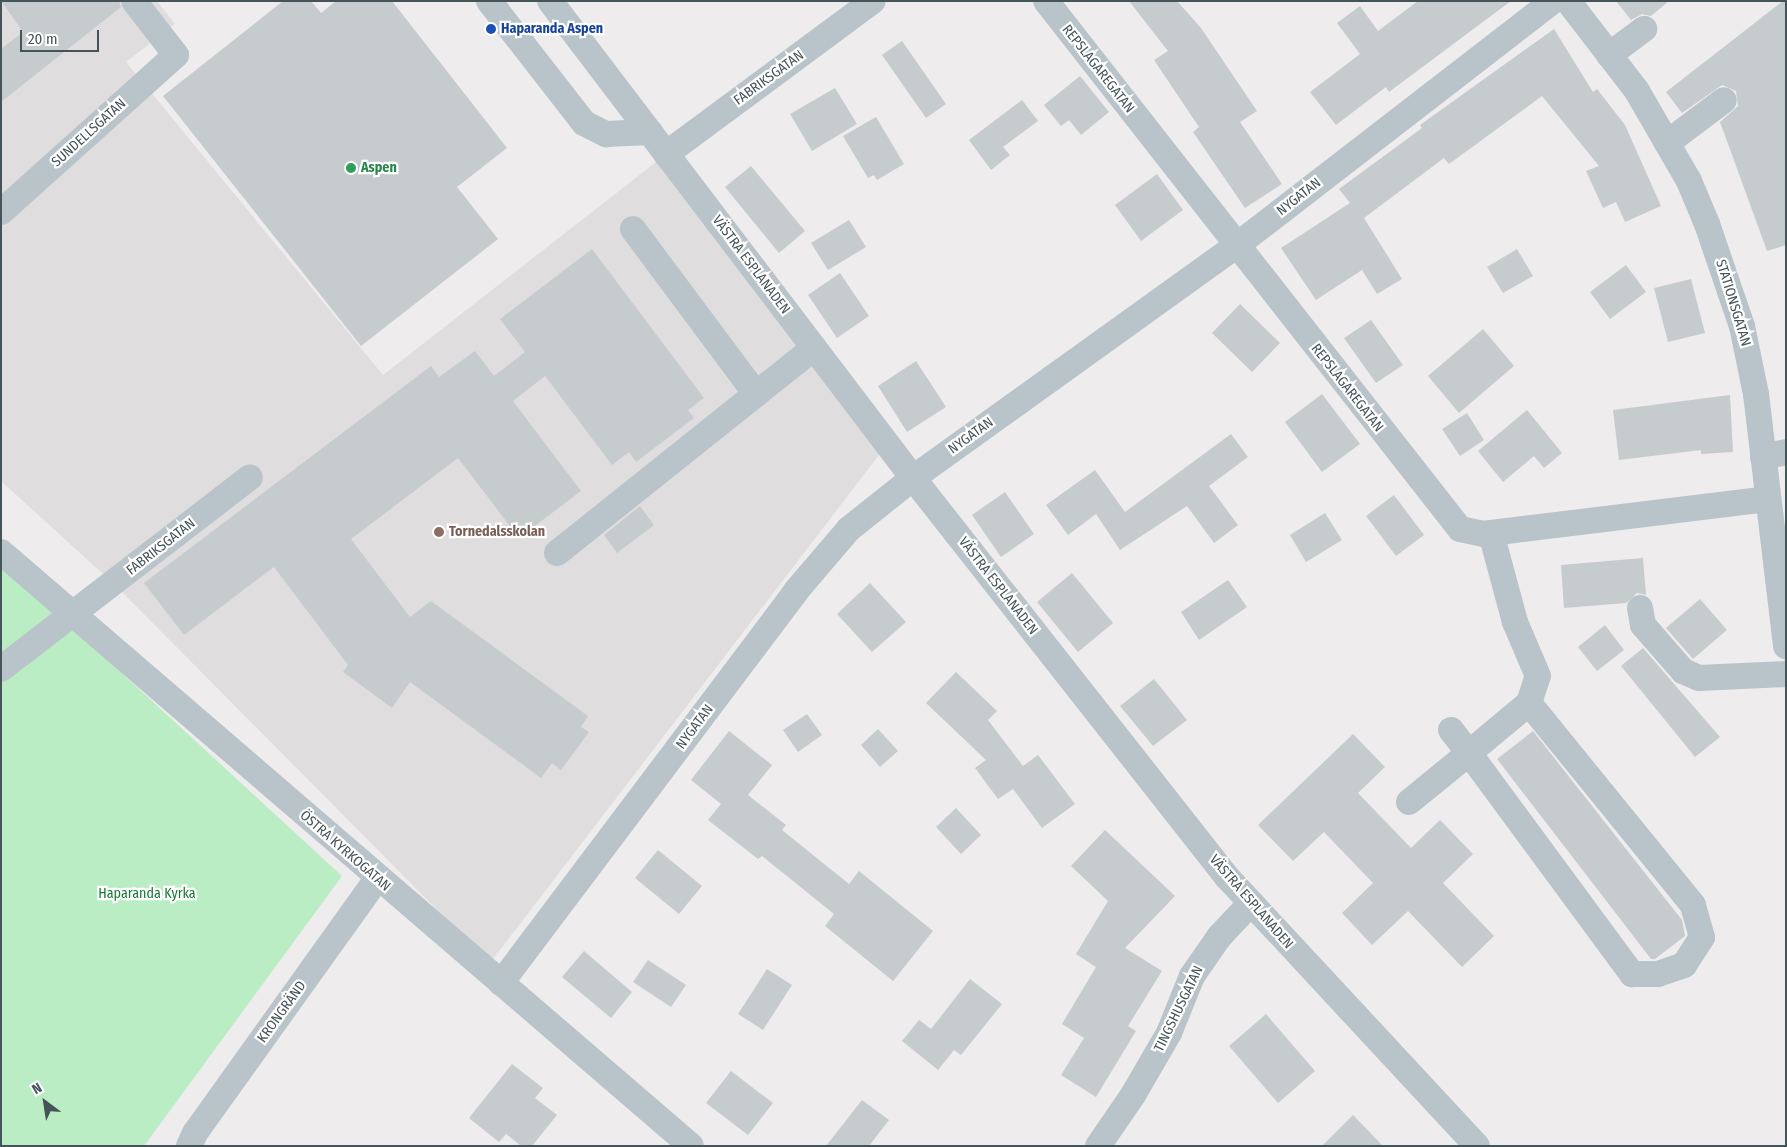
<!DOCTYPE html>
<meta charset="utf-8">
<style>
body{margin:0}
#map{position:relative;width:1787px;height:1147px;overflow:hidden;background:#efeced;font-family:"Fira Sans Condensed",sans-serif}
div>[style]{position:absolute}
[style*='--x']{left:calc(var(--x)*1px);top:calc(var(--y)*1px);width:calc(var(--w)*1px);rotate:calc(var(--a)*1deg)}
.education>*{inset:0;background:#e0ddde}
.green>*{inset:0;background:#baedc4}
.building>*{inset:0;background:#c6cbce}
.minor>*{height:26px;margin:-13px;padding:0 13px;transform-origin:13px;border-radius:13px;background:#b8c4c9}
.dots>*{width:14px;height:14px;translate:-50% -50%;box-sizing:border-box;border:2px solid #fff;border-radius:50%}
span{translate:-50% -50%;white-space:nowrap;text-align:center;line-height:1.15;-webkit-text-stroke:4.5px #fff;paint-order:stroke}
.transit-label{font-size:14px;color:#164399;font-weight:700}
.left{translate:0 -50%;text-align:left}
.street-label{font-size:14px;color:#455459}
.leisure-label{font-size:14px;color:#27864d;font-weight:700}
.education-label{font-size:14px;color:#785e54;font-weight:700}
.park-label{font-size:14px;color:#187936}
.frame{position:absolute;inset:0;border:2px solid #455459;pointer-events:none}
.north{position:absolute;left:20px;top:1077px;width:50px;height:50px;-webkit-text-stroke:4px #fff;paint-order:stroke;rotate:329deg;font-size:14px;font-weight:700;line-height:20px;text-align:center;color:#455459}
.north::after{content:'';display:block;margin:auto;width:18px;height:22px;background:#455459;clip-path:polygon(50% 0,100% 100%,50% 72%,0 100%)}
.scale{position:absolute;left:20px;top:30px;width:79px;height:22px;box-sizing:border-box;border:2px solid #455459;border-top:0;padding-left:6px;font-size:15px;line-height:18px;white-space:nowrap;color:#455459;-webkit-text-stroke:4px #fff;paint-order:stroke}
</style>
<div id="map">
<div class="education">
<i style="clip-path:polygon(1px 1px,157px 1px,175px 24px,126px 62px,383px 375px,660px 159px,882px 451px,490px 963px,114px 584px,1px 481px)"></i>
</div>
<div class="green">
<i style="clip-path:polygon(1px 562px,342px 876px,144px 1146px,1px 1146px)"></i>
</div>
<div class="building">
<i style="clip-path:polygon(1px 1px,119px 1px,121px 7px,1px 102px,1px 49px,23px 32px)"></i>
<i style="clip-path:polygon(283px 1px,311px 1px,321px 13px,336px 1px,392px 1px,507px 148px,457px 187px,498px 239px,361px 346px,163px 96px)"></i>
<i style="clip-path:polygon(1129px 1px,1177px 1px,1201px 28px,1257px 111px,1240px 122px,1282px 184px,1245px 208px,1193px 132px,1199px 127px,1154px 60px,1168px 51px)"></i>
<i style="clip-path:polygon(1418px 1px,1511px 1px,1389px 92px,1386px 87px,1336px 125px,1310px 92px,1360px 54px,1337px 23px,1360px 6px,1378px 31px)"></i>
<i style="clip-path:polygon(1616px 1px,1669px 1px,1651px 16px,1642px 14px,1631px 20px)"></i>
<i style="clip-path:polygon(1783px 1px,1786px 1px,1786px 245px,1767px 251px,1720px 122px,1738px 106px,1736px 91px,1722px 85px,1682px 113px,1666px 92px)"></i>
<i style="clip-path:polygon(1554px 29px,1593px 92px,1597px 89px,1625px 125px,1661px 206px,1625px 222px,1616px 202px,1603px 208px,1586px 171px,1599px 166px,1542px 96px,1449px 164px,1444px 158px,1364px 218px,1402px 279px,1377px 294px,1362px 270px,1316px 300px,1281px 248px,1350px 203px,1339px 189px,1422px 128px,1420px 125px)"></i>
<i style="clip-path:polygon(902px 41px,946px 104px,926px 118px,882px 55px)"></i>
<i style="clip-path:polygon(1080px 76px,1109px 112px,1081px 135px,1069px 120px,1061px 126px,1044px 105px)"></i>
<i style="clip-path:polygon(835px 88px,857px 124px,812px 151px,790px 114px)"></i>
<i style="clip-path:polygon(1022px 100px,1038px 121px,1003px 147px,1010px 155px,991px 170px,969px 140px)"></i>
<i style="clip-path:polygon(876px 117px,904px 164px,877px 180px,874px 175px,868px 178px,843px 136px)"></i>
<i style="clip-path:polygon(751px 166px,805px 231px,779px 253px,725px 187px)"></i>
<i style="clip-path:polygon(1157px 174px,1183px 210px,1141px 241px,1115px 205px)"></i>
<i style="clip-path:polygon(849px 220px,866px 247px,828px 270px,811px 243px)"></i>
<i style="clip-path:polygon(592px 249px,704px 398px,688px 410px,694px 418px,636px 462px,629px 452px,612px 465px,545px 376px,513px 401px,581px 491px,519px 538px,458px 458px,351px 539px,410px 617px,431px 601px,588px 716px,581px 727px,589px 732px,561px 770px,552px 763px,541px 778px,410px 682px,392px 708px,343px 672px,348px 665px,274px 567px,184px 635px,144px 583px,431px 366px,439px 377px,475px 351px,494px 376px,525px 352px,500px 319px)"></i>
<i style="clip-path:polygon(1517px 249px,1533px 276px,1503px 293px,1487px 267px)"></i>
<i style="clip-path:polygon(1626px 265px,1646px 292px,1610px 319px,1590px 292px)"></i>
<i style="clip-path:polygon(840px 273px,869px 316px,837px 338px,808px 295px)"></i>
<i style="clip-path:polygon(1691px 279px,1705px 333px,1668px 342px,1654px 288px)"></i>
<i style="clip-path:polygon(1240px 304px,1280px 343px,1252px 372px,1212px 333px)"></i>
<i style="clip-path:polygon(1371px 320px,1403px 365px,1376px 383px,1344px 338px)"></i>
<i style="clip-path:polygon(1483px 329px,1514px 366px,1459px 413px,1428px 376px)"></i>
<i style="clip-path:polygon(916px 361px,946px 407px,907px 432px,878px 386px)"></i>
<i style="clip-path:polygon(1322px 394px,1360px 444px,1322px 472px,1285px 422px)"></i>
<i style="clip-path:polygon(1730px 395px,1733px 452px,1701px 454px,1701px 450px,1619px 460px,1613px 410px)"></i>
<i style="clip-path:polygon(1527px 410px,1562px 453px,1544px 468px,1534px 456px,1503px 482px,1478px 451px)"></i>
<i style="clip-path:polygon(1467px 413px,1484px 440px,1460px 456px,1442px 429px)"></i>
<i style="clip-path:polygon(1231px 434px,1248px 457px,1209px 486px,1238px 525px,1214px 543px,1187px 506px,1120px 550px,1096px 514px,1068px 535px,1046px 505px,1095px 470px,1125px 512px)"></i>
<i style="clip-path:polygon(1005px 492px,1034px 534px,1001px 557px,972px 515px)"></i>
<i style="clip-path:polygon(1394px 495px,1424px 535px,1396px 556px,1366px 516px)"></i>
<i style="clip-path:polygon(640px 506px,654px 525px,617px 553px,604px 535px)"></i>
<i style="clip-path:polygon(1325px 513px,1342px 540px,1306px 562px,1290px 535px)"></i>
<i style="clip-path:polygon(1643px 558px,1646px 595px,1637px 593px,1626px 603px,1564px 608px,1561px 565px)"></i>
<i style="clip-path:polygon(1072px 573px,1113px 623px,1078px 652px,1037px 602px)"></i>
<i style="clip-path:polygon(1228px 580px,1247px 607px,1199px 640px,1181px 612px)"></i>
<i style="clip-path:polygon(870px 583px,906px 622px,872px 652px,837px 614px)"></i>
<i style="clip-path:polygon(1700px 599px,1727px 630px,1693px 659px,1666px 628px)"></i>
<i style="clip-path:polygon(1605px 625px,1624px 650px,1597px 671px,1578px 647px)"></i>
<i style="clip-path:polygon(1643px 648px,1720px 737px,1695px 757px,1621px 666px)"></i>
<i style="clip-path:polygon(956px 672px,997px 711px,988px 720px,1023px 766px,1038px 755px,1075px 804px,1042px 828px,1013px 789px,998px 799px,975px 768px,986px 760px,926px 703px)"></i>
<i style="clip-path:polygon(1154px 679px,1187px 720px,1153px 746px,1120px 706px)"></i>
<i style="clip-path:polygon(807px 714px,822px 735px,798px 752px,783px 730px)"></i>
<i style="clip-path:polygon(878px 729px,898px 751px,880px 767px,861px 745px)"></i>
<i style="clip-path:polygon(729px 731px,772px 765px,748px 795px,786px 825px,782px 830px,849px 884px,859px 871px,933px 931px,893px 981px,825px 926px,834px 914px,762px 856px,758px 859px,708px 820px,721px 804px,691px 780px)"></i>
<i style="clip-path:polygon(1533px 731px,1682px 920px,1685px 936px,1655px 959px,1651px 959px,1497px 759px)"></i>
<i style="clip-path:polygon(1353px 734px,1385px 767px,1358px 793px,1411px 848px,1440px 820px,1473px 854px,1443px 883px,1494px 936px,1462px 967px,1408px 911px,1372px 945px,1342px 913px,1373px 883px,1324px 832px,1293px 861px,1258px 825px)"></i>
<i style="clip-path:polygon(956px 808px,981px 835px,961px 854px,936px 827px)"></i>
<i style="clip-path:polygon(1105px 830px,1175px 896px,1125px 948px,1162px 971px,1128px 1026px,1136px 1031px,1096px 1097px,1061px 1075px,1084px 1038px,1062px 1024px,1096px 967px,1076px 954px,1108px 901px,1071px 866px)"></i>
<i style="clip-path:polygon(658px 850px,702px 886px,679px 914px,635px 878px)"></i>
<i style="clip-path:polygon(584px 951px,632px 992px,611px 1018px,562px 977px)"></i>
<i style="clip-path:polygon(648px 960px,686px 985px,671px 1007px,633px 982px)"></i>
<i style="clip-path:polygon(767px 969px,792px 985px,763px 1030px,738px 1014px)"></i>
<i style="clip-path:polygon(970px 979px,1002px 1004px,961px 1055px,954px 1050px,938px 1070px,902px 1041px,919px 1020px,931px 1029px)"></i>
<i style="clip-path:polygon(1266px 1014px,1315px 1071px,1278px 1103px,1229px 1046px)"></i>
<i style="clip-path:polygon(512px 1064px,543px 1088px,535px 1098px,557px 1115px,532px 1146px,521px 1146px,506px 1134px,499px 1142px,469px 1118px)"></i>
<i style="clip-path:polygon(731px 1071px,773px 1103px,748px 1135px,706px 1103px)"></i>
<i style="clip-path:polygon(862px 1100px,889px 1120px,869px 1146px,826px 1146px)"></i>
<i style="clip-path:polygon(1353px 1115px,1383px 1146px,1322px 1146px)"></i>
</div>
<div class="minor">
<i style="--x:489;--y:1;--w:155;--a:52.1"></i>
<i style="--x:584;--y:123;--w:25;--a:27"></i>
<i style="--x:606;--y:134;--w:44;--a:-2.6"></i>
<i style="--x:550;--y:1;--w:599;--a:52.73"></i>
<i style="--x:913;--y:478;--w:508;--a:51.8"></i>
<i style="--x:1227;--y:877;--w:367;--a:47.1"></i>
<i style="--x:1046;--y:1;--w:671;--a:51.9"></i>
<i style="--x:1460;--y:529;--w:24;--a:12"></i>
<i style="--x:1483;--y:534;--w:286;--a:-7"></i>
<i style="--x:1568;--y:1;--w:113;--a:52.5"></i>
<i style="--x:1637;--y:91;--w:104;--a:60"></i>
<i style="--x:1689;--y:181;--w:47;--a:67.3"></i>
<i style="--x:1707;--y:224;--w:108;--a:71.1"></i>
<i style="--x:1742;--y:326;--w:69;--a:78.4"></i>
<i style="--x:1756;--y:394;--w:254;--a:83.2"></i>
<i style="--x:1609;--y:55;--w:44;--a:-36.6"></i>
<i style="--x:1667;--y:143;--w:71;--a:-37"></i>
<i style="--x:666;--y:154;--w:257;--a:-36.5"></i>
<i style="--x:1;--y:212;--w:235;--a:-41.9"></i>
<i style="--x:176;--y:55;--w:68;--a:-127.9"></i>
<i style="--x:633;--y:229;--w:206;--a:53.3"></i>
<i style="--x:1763;--y:457;--w:24;--a:-12"></i>
<i style="--x:1;--y:552;--w:910;--a:40.72"></i>
<i style="--x:557;--y:553;--w:329;--a:-38.6"></i>
<i style="--x:1640;--y:608;--w:17;--a:80"></i>
<i style="--x:1643;--y:625;--w:61;--a:49"></i>
<i style="--x:1683;--y:671;--w:17;--a:24"></i>
<i style="--x:1699;--y:678;--w:87;--a:-2.6"></i>
<i style="--x:1;--y:669;--w:314;--a:-37.6"></i>
<i style="--x:1451;--y:730;--w:29;--a:52"></i>
<i style="--x:1469;--y:753;--w:78;--a:-39.8"></i>
<i style="--x:1529;--y:703;--w:28;--a:-72"></i>
<i style="--x:1538;--y:676;--w:59;--a:-113.1"></i>
<i style="--x:1515;--y:622;--w:92;--a:-105.1"></i>
<i style="--x:1409;--y:802;--w:77;--a:-39.2"></i>
<i style="--x:1469;--y:753;--w:275;--a:53.6"></i>
<i style="--x:1632;--y:974;--w:26;--a:0"></i>
<i style="--x:1658;--y:974;--w:28;--a:-19"></i>
<i style="--x:1684;--y:965;--w:33;--a:-57"></i>
<i style="--x:1702;--y:937;--w:33;--a:-106"></i>
<i style="--x:1693;--y:905;--w:260;--a:-129.1"></i>
<i style="--x:501;--y:983;--w:491;--a:-53"></i>
<i style="--x:796;--y:591;--w:82;--a:-49.5"></i>
<i style="--x:849;--y:529;--w:82;--a:-38.6"></i>
<i style="--x:913;--y:478;--w:398;--a:-35.7"></i>
<i style="--x:1236;--y:246;--w:401;--a:-37.7"></i>
<i style="--x:189;--y:1146;--w:14;--a:-65"></i>
<i style="--x:195;--y:1133;--w:312;--a:-54.4"></i>
<i style="--x:1098;--y:1146;--w:62;--a:-55.5"></i>
<i style="--x:1133;--y:1095;--w:72;--a:-59.9"></i>
<i style="--x:1169;--y:1033;--w:61;--a:-68"></i>
<i style="--x:1192;--y:976;--w:47;--a:-55.3"></i>
<i style="--x:1219;--y:937;--w:45;--a:-46.8"></i>
</div>
<div class="dots">
<i style="left:491px;top:29px;background:#1a4fb4"></i>
<i style="left:351px;top:168px;background:#2e9e5b"></i>
<i style="left:439px;top:532px;background:#8d6e63"></i>
</div>
<div class="transit-label">
<span class="left" style="left:501px;top:29px">Haparanda Aspen</span>
</div>
<div class="street-label">
<span style="left:1098px;top:69px;rotate:52deg">REPSLAGAREGATAN</span>
<span style="left:769px;top:78px;rotate:-36deg">FABRIKSGATAN</span>
<span style="left:89px;top:133px;rotate:-42deg">SUNDELLSGATAN</span>
<span style="left:1299px;top:197px;rotate:-38deg">NYGATAN</span>
<span style="left:751px;top:265px;rotate:53deg">VÄSTRA ESPLANADEN</span>
<span style="left:1733px;top:303px;rotate:73deg">STATIONSGATAN</span>
<span style="left:1347px;top:388px;rotate:52deg">REPSLAGAREGATAN</span>
<span style="left:971px;top:436px;rotate:-36deg">NYGATAN</span>
<span style="left:161px;top:547px;rotate:-38deg">FABRIKSGATAN</span>
<span style="left:998px;top:586px;rotate:52deg">VÄSTRA ESPLANADEN</span>
<span style="left:695px;top:727px;rotate:-53deg">NYGATAN</span>
<span style="left:345px;top:851px;rotate:41deg">ÖSTRA KYRKOGATAN</span>
<span style="left:1251px;top:902px;rotate:49deg">VÄSTRA ESPLANADEN</span>
<span style="left:1179px;top:1009px;rotate:-64deg">TINGSHUSGATAN</span>
<span style="left:282px;top:1012px;rotate:-54deg">KRONGRÄND</span>
</div>
<div class="leisure-label">
<span class="left" style="left:361px;top:168px">Aspen</span>
</div>
<div class="education-label">
<span class="left" style="left:449px;top:532px">Tornedalsskolan</span>
</div>
<div class="park-label">
<span style="left:147px;top:894px">Haparanda Kyrka</span>
</div>
<div class="frame"></div>
<div class="north">N</div>
<div class="scale">20 m</div>
</div>
